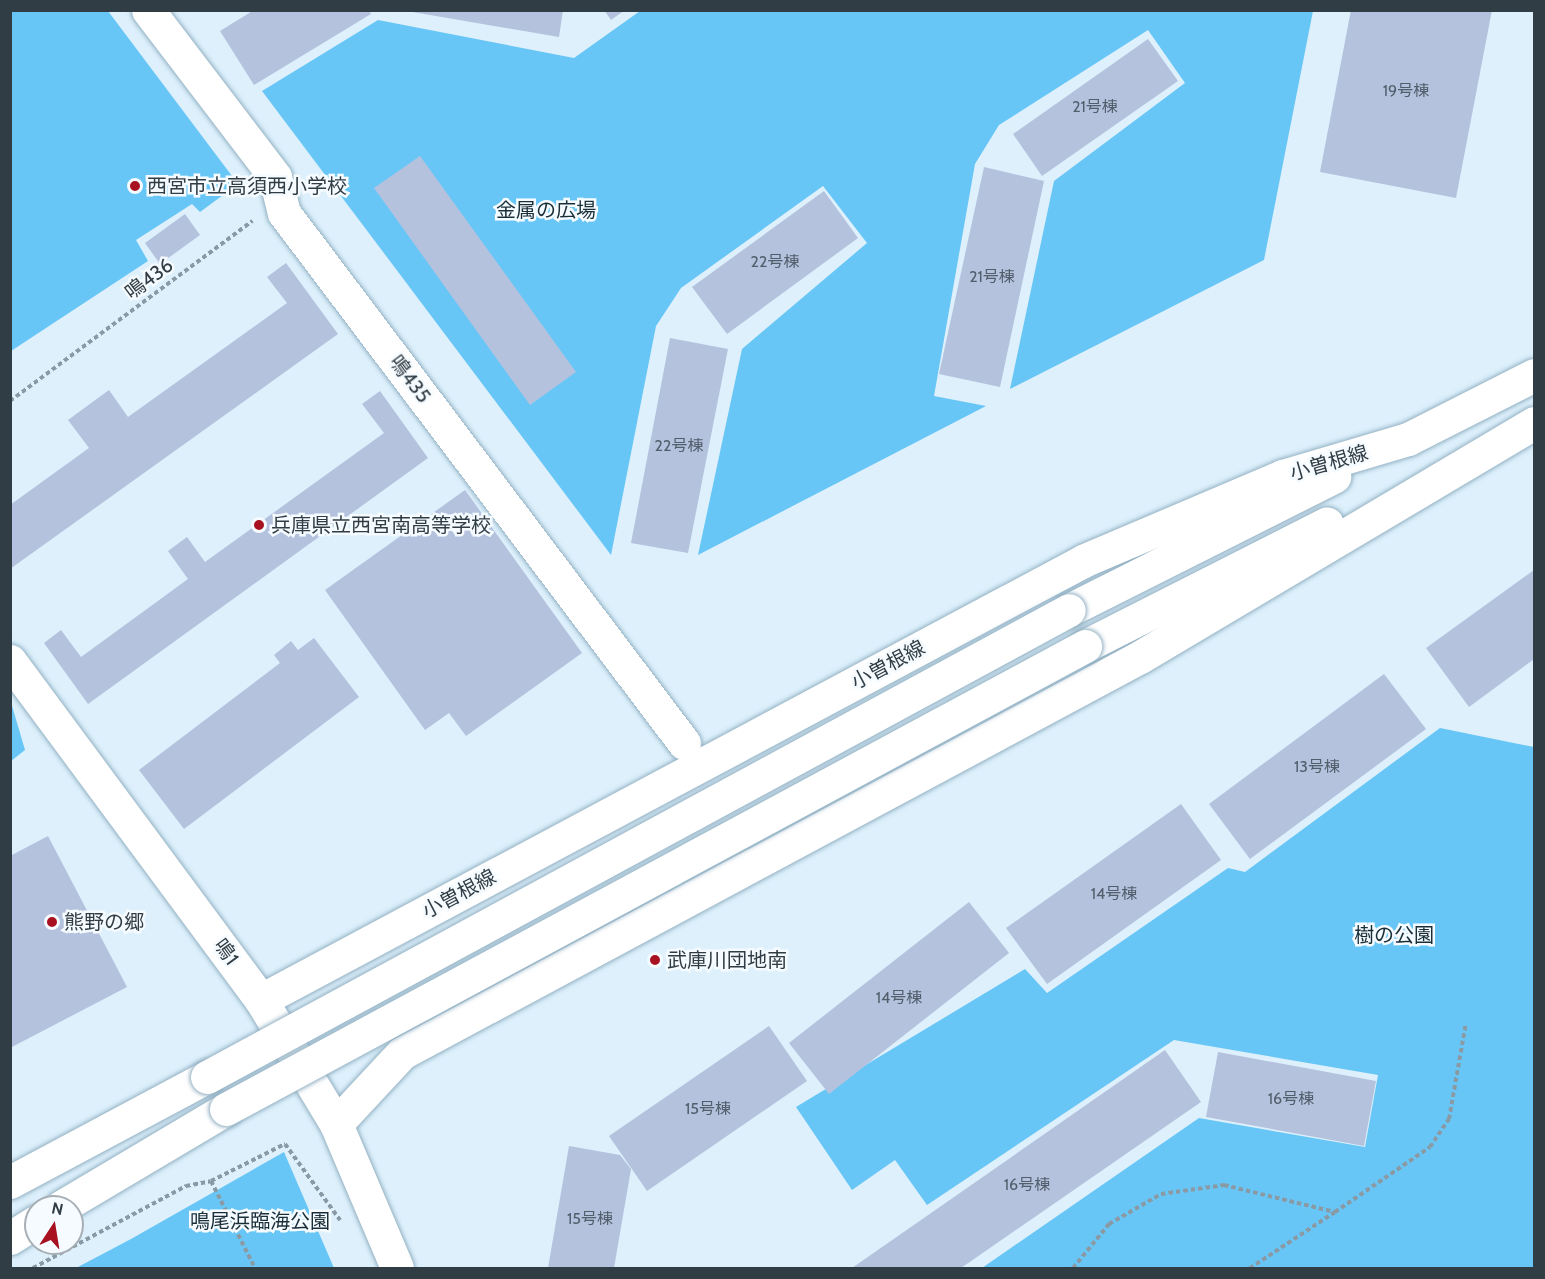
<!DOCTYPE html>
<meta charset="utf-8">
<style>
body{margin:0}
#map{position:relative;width:1545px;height:1279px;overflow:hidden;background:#ddf0fc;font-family:Cabin,"Noto Sans JP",sans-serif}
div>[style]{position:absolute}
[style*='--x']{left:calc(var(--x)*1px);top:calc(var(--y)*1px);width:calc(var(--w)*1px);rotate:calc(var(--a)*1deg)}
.green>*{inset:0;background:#68c6f7}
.building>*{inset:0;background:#b4c2de}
.path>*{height:4px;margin-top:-2px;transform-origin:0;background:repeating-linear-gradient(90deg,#8a9aa4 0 4.5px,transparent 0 7.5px)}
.roads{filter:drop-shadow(0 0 2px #93b1c3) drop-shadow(0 0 2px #93b1c3)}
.minor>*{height:33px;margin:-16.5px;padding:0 16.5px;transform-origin:16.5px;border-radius:16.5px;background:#fff}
.bridges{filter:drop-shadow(0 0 2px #93b1c3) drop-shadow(0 0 2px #93b1c3)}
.minor-bridge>*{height:33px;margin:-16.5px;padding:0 16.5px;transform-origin:16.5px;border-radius:16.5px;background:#fff}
.dots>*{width:16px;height:16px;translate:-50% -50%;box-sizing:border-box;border:3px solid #f5fbff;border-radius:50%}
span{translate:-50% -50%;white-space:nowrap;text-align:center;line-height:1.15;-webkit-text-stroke:5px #f5fbff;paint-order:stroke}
.number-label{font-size:16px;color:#525e6b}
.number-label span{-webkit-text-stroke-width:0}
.poi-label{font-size:20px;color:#313d45}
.left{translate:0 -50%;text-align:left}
.park-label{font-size:20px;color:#1a2e38}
.street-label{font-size:20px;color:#313d45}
.frame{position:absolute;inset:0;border:12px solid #313d45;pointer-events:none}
.north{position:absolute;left:24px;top:1195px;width:60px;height:60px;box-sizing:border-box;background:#f5fbff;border:2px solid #a7afb5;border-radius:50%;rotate:12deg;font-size:16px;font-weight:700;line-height:24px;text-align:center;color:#313d45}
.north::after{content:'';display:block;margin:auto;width:21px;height:27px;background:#a81120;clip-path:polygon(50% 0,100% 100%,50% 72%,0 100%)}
</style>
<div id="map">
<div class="green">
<i style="clip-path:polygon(11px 10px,108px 11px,238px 184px,200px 212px,192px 204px,136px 240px,148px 261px,11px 351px)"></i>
<i style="clip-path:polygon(640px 11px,1313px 11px,1264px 260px,1010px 389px,1054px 181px,1185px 83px,1148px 30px,999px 125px,975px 164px,934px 396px,986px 406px,698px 555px,742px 349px,867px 243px,823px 186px,681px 288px,656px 326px,611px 555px,262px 91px,378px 20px,574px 58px)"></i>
<i style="clip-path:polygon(10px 699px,25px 750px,11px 761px,10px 761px)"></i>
<i style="clip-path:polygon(1440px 728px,1534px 747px,1534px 1268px,982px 1268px,1199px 1118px,1365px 1147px,1378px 1075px,1174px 1040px,927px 1205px,895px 1160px,852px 1190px,796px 1107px,1025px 969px,1047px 993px,1228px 868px,1245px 872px)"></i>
<i style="clip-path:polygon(284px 1152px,334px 1268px,76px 1268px,131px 1239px)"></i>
</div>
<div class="building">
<i style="clip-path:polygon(254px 10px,369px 10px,371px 14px,254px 85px,220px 31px)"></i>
<i style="clip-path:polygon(401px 10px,563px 10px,559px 37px)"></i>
<i style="clip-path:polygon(604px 10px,625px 10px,611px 20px)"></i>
<i style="clip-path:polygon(1351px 10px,1492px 10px,1456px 198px,1320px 172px)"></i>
<i style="clip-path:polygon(1148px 39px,1178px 81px,1042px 176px,1013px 134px)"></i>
<i style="clip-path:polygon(420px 156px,576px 372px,530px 405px,374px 188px)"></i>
<i style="clip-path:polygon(984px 167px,1044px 181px,1000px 387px,939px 374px)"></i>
<i style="clip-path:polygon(824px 191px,858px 238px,727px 334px,692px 287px)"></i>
<i style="clip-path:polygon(185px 214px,200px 235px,160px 264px,145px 243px)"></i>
<i style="clip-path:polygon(286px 263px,338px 334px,10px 569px,10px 505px,89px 448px,68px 420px,109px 390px,128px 417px,287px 303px,267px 277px)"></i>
<i style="clip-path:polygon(670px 338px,728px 349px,688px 553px,631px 543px)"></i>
<i style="clip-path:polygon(380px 391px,428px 458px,88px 704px,44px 643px,61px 630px,81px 657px,188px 579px,168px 551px,187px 537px,205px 562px,384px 433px,362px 404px)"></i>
<i style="clip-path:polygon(465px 490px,582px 653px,466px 736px,449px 713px,425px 730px,325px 590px)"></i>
<i style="clip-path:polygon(1534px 570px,1534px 659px,1469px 707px,1426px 648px)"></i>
<i style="clip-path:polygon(314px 638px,359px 697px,184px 829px,139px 770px,280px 663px,274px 655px,291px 641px,298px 650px)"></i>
<i style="clip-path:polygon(1384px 674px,1426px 729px,1250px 859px,1209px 804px)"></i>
<i style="clip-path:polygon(1181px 804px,1221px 860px,1047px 984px,1006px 928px)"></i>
<i style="clip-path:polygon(48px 836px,127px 987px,10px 1048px,10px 856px)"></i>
<i style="clip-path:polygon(969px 902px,1009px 953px,829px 1094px,789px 1043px)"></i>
<i style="clip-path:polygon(769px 1026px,807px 1081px,647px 1191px,609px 1136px)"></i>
<i style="clip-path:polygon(1165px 1050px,1201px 1102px,961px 1268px,852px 1268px)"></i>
<i style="clip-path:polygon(1218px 1052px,1376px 1081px,1364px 1146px,1206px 1117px)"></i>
<i style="clip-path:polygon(569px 1146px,620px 1155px,631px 1169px,614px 1268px,548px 1268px)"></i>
</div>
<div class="path">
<i style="--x:10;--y:401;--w:302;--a:-36.6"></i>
<i style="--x:211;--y:1181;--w:97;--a:63.2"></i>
<i style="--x:1335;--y:1212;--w:115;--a:-34.4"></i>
<i style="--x:1430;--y:1147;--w:34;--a:-56"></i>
<i style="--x:1449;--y:1119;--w:97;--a:-80"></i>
<i style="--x:33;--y:1268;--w:174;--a:-28.2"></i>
<i style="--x:186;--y:1186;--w:25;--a:-11"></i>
<i style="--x:211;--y:1181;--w:83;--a:-26.6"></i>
<i style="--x:285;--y:1144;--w:94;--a:54.1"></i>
<i style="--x:1073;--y:1268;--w:57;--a:-50.7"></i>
<i style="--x:1109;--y:1224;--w:60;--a:-30"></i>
<i style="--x:1161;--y:1194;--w:64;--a:-8.1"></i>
<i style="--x:1224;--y:1185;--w:114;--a:13.7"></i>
<i style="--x:1335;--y:1212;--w:102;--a:146.6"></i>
</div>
<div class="roads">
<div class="minor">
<i style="--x:148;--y:10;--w:210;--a:52.7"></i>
<i style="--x:275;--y:177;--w:37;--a:76"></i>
<i style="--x:284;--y:213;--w:664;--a:52.96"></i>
<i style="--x:1069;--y:610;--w:297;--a:-26.7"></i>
<i style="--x:1085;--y:646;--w:271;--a:-26.9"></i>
<i style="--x:10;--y:661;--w:422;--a:53.5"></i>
<i style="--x:261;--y:1000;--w:145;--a:58.8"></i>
<i style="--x:336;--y:1124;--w:156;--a:67"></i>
<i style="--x:261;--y:1000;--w:934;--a:-28.1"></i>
<i style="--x:1085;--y:560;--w:215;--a:-23"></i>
<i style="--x:1283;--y:476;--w:130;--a:-16.5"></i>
<i style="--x:1408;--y:439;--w:141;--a:-26.9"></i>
<i style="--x:336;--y:1124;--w:97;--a:-47.1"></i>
<i style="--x:402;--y:1053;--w:838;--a:-28.22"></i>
<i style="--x:1140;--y:657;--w:458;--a:-30.7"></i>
<i style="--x:10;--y:1182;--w:223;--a:-28.1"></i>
<i style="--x:61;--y:1207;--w:192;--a:-30.7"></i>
<i style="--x:10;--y:1238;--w:31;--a:-32"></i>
</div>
</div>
<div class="bridges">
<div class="minor-bridge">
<i style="--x:207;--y:1077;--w:980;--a:-28.45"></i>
<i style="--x:226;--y:1109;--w:976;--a:-28.32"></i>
</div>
</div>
<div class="dots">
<i style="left:135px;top:186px;background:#a81120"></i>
<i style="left:259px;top:525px;background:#a81120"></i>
<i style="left:52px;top:922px;background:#a81120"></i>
<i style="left:655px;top:960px;background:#a81120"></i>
</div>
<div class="number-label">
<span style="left:1406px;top:91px">19号棟</span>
<span style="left:1095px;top:107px">21号棟</span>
<span style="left:775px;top:262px">22号棟</span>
<span style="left:992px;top:277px">21号棟</span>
<span style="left:679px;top:446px">22号棟</span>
<span style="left:1317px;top:767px">13号棟</span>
<span style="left:1114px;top:894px">14号棟</span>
<span style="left:899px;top:998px">14号棟</span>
<span style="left:1291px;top:1099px">16号棟</span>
<span style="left:708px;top:1109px">15号棟</span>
<span style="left:1027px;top:1185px">16号棟</span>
<span style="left:590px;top:1219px">15号棟</span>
</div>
<div class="poi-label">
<span class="left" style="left:147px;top:186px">西宮市立高須西小学校</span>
<span class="left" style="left:271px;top:525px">兵庫県立西宮南高等学校</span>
<span class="left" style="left:64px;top:922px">熊野の郷</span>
<span class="left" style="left:667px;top:960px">武庫川団地南</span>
</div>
<div class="park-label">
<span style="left:546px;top:210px">金属の広場</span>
<span style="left:1394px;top:935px">樹の公園</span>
<span style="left:260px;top:1221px">鳴尾浜臨海公園</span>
</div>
<div class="street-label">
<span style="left:149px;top:279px;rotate:-37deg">鳴436</span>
<span style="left:410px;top:379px;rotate:53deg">鳴435</span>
<span style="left:1329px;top:463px;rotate:-16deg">小曽根線</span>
<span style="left:888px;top:665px;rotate:-28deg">小曽根線</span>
<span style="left:459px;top:894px;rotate:-28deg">小曽根線</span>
<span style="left:226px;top:952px;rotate:54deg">鳴1</span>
</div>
<div class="frame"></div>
<div class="north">N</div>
</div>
